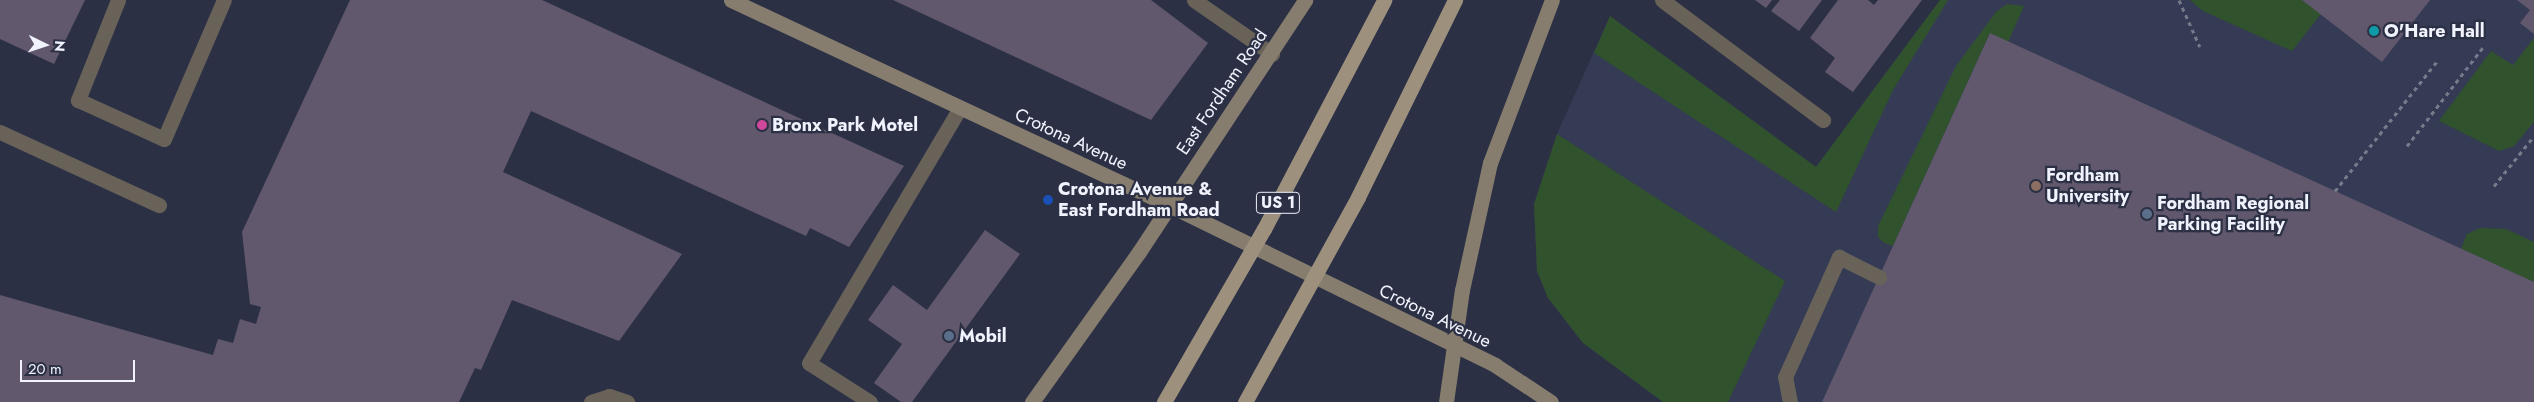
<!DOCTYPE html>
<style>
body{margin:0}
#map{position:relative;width:2534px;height:402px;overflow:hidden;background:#2c3044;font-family:Jost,sans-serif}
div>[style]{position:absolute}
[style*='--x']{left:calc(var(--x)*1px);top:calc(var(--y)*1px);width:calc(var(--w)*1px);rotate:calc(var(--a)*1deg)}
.built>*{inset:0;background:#353b54}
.green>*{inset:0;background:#30522d}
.building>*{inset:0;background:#61586e}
.path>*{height:3px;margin-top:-1.5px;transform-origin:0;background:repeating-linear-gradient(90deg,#767a8a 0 4px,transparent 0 8px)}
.lane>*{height:15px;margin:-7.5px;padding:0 7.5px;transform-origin:7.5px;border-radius:7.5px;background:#686259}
.street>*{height:15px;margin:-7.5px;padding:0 7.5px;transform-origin:7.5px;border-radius:7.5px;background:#686259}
.secondary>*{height:15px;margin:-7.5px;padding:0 7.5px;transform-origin:7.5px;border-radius:7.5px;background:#867d6e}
.primary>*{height:15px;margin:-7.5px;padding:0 7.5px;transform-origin:7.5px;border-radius:7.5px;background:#9d917e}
.path-bridge>*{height:3px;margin-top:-1.5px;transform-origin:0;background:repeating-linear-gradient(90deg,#767a8a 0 4px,transparent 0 8px)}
.dots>*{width:14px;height:14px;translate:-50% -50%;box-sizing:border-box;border:2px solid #2c3044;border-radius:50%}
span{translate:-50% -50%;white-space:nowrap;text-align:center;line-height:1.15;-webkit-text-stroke:4.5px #2c3044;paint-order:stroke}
.shield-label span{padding:1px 4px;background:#2c3044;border:1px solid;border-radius:4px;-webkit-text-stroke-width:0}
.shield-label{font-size:16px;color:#f0f3fd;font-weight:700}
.poi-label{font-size:18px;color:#f0f3fd;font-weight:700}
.left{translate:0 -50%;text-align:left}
.street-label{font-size:18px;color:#f0f3fd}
.north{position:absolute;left:20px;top:20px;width:50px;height:50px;-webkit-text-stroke:4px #2c3044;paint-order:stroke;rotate:94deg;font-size:14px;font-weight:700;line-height:20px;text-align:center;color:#f0f3fd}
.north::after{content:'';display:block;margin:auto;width:18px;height:22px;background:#f0f3fd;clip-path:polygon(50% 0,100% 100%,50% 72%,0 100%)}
.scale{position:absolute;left:20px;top:360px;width:115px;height:22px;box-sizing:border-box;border:2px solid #f0f3fd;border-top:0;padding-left:6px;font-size:15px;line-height:18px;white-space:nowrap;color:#f0f3fd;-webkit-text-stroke:4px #2c3044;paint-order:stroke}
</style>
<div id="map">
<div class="built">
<i style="clip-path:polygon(1940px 0,2534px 0,2534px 402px,1663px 402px,1583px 343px,1548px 298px,1537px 271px,1534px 204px,1557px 134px,1610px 16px,1816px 167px)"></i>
</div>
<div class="green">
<i style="clip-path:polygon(1940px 0,1948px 0,1893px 90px,1836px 212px,1594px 53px,1610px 16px,1816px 167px)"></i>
<i style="clip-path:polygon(2190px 0,2302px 0,2321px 14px,2292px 51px,2203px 11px)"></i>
<i style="clip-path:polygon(2007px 4px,2024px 6px,2008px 42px,1990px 33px,1893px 246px,1884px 243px,1878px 237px,1878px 226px,1956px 66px,1996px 12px)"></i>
<i style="clip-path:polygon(2534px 38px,2534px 122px,2514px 146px,2499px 151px,2439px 121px,2491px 51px,2513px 65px)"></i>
<i style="clip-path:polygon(1557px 134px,1785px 281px,1728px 402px,1663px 402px,1583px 343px,1548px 298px,1537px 271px,1534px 204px)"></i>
<i style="clip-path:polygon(2480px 228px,2506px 229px,2534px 242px,2534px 282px,2461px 249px,2467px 234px)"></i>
</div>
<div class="building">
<i style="clip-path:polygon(0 0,85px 0,54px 64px,0 39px)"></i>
<i style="clip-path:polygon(350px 0,542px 0,904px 166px,849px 247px,810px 228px,806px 236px,531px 111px,503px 172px,682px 254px,619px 341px,512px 300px,481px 370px,475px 368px,459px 402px,0 402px,0 295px,213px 355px,218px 339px,233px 343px,240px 319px,256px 324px,261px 307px,250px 304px,242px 232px)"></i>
<i style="clip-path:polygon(893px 0,1151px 0,1208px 43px,1151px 120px)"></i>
<i style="clip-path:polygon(1755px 0,1772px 0,1766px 8px)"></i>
<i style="clip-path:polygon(1780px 0,1822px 0,1799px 31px,1771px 11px)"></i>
<i style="clip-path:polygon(1838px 0,1868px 0,1874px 5px,1878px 0,1922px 0,1853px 92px,1825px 72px,1835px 58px,1810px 38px)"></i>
<i style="clip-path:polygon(2302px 0,2430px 0,2382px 62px)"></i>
<i style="clip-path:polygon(2517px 0,2534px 0,2534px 34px,2520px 23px,2530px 10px)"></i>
<i style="clip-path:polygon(1990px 33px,2534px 282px,2534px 402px,1822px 402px)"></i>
<i style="clip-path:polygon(985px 230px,1020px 254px,912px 402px,901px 402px,874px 383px,902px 344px,868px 320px,893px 285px,927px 310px)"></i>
</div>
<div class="path">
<i style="--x:2179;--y:0;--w:51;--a:65.9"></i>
<i style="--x:2407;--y:146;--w:126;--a:-52.4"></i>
<i style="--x:2494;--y:186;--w:64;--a:-51.3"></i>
</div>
<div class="lane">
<i style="--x:118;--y:0;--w:108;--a:111.8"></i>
<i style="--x:78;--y:100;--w:94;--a:24.4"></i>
<i style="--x:164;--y:139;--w:151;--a:-66.7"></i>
<i style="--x:1194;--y:0;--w:95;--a:34.7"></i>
<i style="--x:0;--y:132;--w:175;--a:24.7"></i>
<i style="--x:591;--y:402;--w:19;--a:-18"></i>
<i style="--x:609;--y:396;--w:19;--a:18"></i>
<i style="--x:870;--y:402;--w:72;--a:-147.4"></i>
<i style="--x:809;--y:363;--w:296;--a:-59.4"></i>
<i style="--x:1790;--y:402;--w:25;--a:-101"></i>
<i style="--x:1785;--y:377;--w:132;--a:-65.8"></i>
<i style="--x:1839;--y:257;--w:45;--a:26.6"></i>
</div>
<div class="street">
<i style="--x:1662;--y:0;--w:201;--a:36.7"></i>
</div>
<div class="secondary">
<i style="--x:731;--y:0;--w:484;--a:25.1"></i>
<i style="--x:1169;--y:205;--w:363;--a:26.1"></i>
<i style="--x:1495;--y:365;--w:67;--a:33.5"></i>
<i style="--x:1032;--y:402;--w:184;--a:-54.5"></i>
<i style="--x:1139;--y:252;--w:302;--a:-56.6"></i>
<i style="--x:1446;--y:402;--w:113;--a:-81.9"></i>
<i style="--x:1462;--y:290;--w:130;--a:-77.6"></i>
<i style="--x:1490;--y:163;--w:174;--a:-69.2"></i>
</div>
<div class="primary">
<i style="--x:1164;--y:402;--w:200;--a:-60"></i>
<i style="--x:1264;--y:229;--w:259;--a:-62.3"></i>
<i style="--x:1245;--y:402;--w:234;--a:-61.1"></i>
<i style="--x:1358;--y:197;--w:220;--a:-63.8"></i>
</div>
<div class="path-bridge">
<i style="--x:2335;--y:191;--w:167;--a:-51.8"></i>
</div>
<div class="dots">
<i style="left:2374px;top:31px;background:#0f9aa8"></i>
<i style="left:762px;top:125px;background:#d1479c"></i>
<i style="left:2036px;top:186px;background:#8d6e63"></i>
<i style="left:1048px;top:200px;background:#1a4fb4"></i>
<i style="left:2147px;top:214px;background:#5c6f8a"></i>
<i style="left:949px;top:336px;background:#5c6f8a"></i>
</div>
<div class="shield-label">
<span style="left:1278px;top:203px">US 1</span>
</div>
<div class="poi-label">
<span class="left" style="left:2384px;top:31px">O'Hare Hall</span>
<span class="left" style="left:772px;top:125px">Bronx Park Motel</span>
<span class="left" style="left:2046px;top:186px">Fordham<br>University</span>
<span class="left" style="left:1058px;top:200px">Crotona Avenue &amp;<br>East Fordham Road</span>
<span class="left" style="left:2157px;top:214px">Fordham Regional<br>Parking Facility</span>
<span class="left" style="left:959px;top:336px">Mobil</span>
</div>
<div class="street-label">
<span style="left:1222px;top:92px;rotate:-56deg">East Fordham Road</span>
<span style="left:1071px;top:139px;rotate:25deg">Crotona Avenue</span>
<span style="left:1435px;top:316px;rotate:26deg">Crotona Avenue</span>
</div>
<div class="north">N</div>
<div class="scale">20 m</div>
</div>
